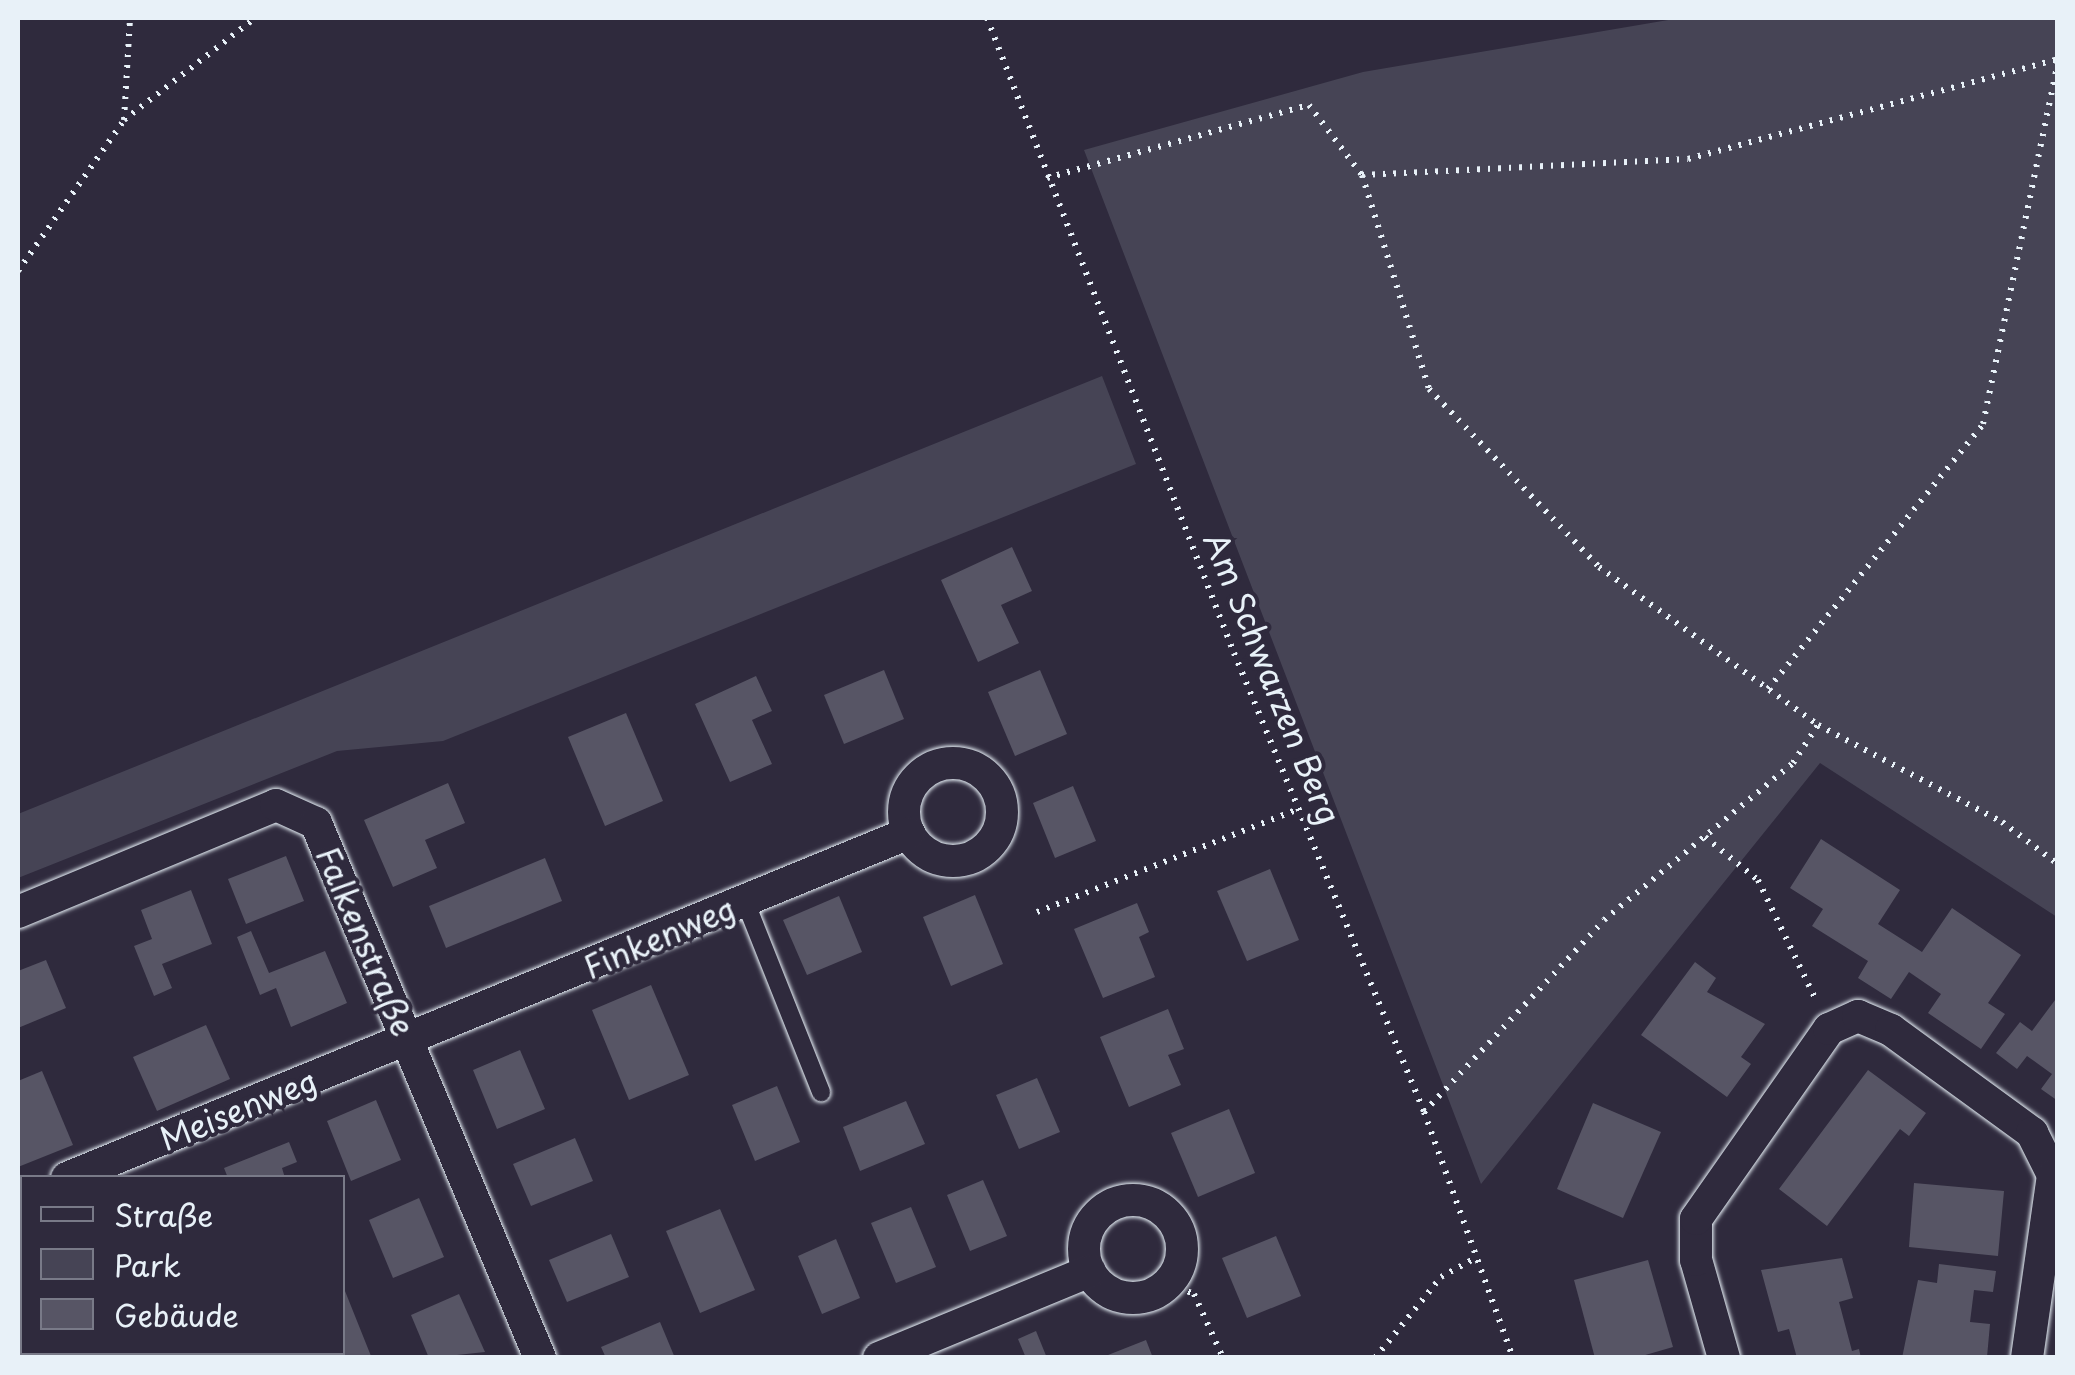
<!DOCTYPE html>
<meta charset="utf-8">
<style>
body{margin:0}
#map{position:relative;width:2075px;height:1375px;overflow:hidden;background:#2f2a3d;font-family:"Playpen Sans",sans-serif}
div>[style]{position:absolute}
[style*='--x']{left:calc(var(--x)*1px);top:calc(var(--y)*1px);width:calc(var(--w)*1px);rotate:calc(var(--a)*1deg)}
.green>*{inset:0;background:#464455}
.building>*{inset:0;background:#575565}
.path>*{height:6px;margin-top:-3px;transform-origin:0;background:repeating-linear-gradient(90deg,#e8f1f8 0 2.5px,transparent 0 10.5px)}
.roads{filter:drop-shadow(0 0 2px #e8f1f8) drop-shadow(0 0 2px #e8f1f8)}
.service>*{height:18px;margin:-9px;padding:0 9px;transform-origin:9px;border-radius:9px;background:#2f2a3d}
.minor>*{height:32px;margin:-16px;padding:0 16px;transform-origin:16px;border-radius:16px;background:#2f2a3d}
.minor>.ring{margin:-16px;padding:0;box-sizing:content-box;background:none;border:32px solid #2f2a3d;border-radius:50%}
span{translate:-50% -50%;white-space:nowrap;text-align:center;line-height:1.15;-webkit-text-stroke:8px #2f2a3d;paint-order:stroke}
.street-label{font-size:32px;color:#e8f1f8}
.frame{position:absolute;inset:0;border:20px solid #e8f1f8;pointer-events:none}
.legend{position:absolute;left:20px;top:1175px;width:325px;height:180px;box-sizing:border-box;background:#2f2a3d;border:2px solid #797a88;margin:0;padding:12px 18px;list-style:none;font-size:30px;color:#e8f1f8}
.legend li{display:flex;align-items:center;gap:20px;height:50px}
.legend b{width:50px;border:2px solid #797a88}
</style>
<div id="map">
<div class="green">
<i style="clip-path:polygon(1680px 18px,2057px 18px,2057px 917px,1820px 763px,1481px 1184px,1084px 150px,1363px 72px)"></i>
<i style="clip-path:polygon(1102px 376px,1136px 464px,443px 741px,337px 751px,18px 878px,18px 814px)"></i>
</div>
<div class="building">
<i style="clip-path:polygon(1012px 547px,1032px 591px,1001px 605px,1019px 643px,978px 662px,941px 580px)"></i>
<i style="clip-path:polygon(884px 670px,904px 719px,844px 744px,824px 695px)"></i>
<i style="clip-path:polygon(1040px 670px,1067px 734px,1015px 756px,988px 692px)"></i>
<i style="clip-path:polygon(756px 676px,772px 711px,752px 720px,772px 764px,730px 782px,695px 704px)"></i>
<i style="clip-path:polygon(626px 713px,663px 801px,605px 826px,568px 737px)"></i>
<i style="clip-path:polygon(448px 783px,465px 823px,425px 840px,437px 868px,393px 887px,364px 820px)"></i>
<i style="clip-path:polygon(1073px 786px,1096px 841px,1055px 858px,1033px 803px)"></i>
<i style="clip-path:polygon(1821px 839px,1900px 890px,1878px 924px,1922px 952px,1952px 908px,2021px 955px,1988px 1003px,2005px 1014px,1981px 1049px,1928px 1013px,1941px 994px,1909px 972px,1891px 999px,1858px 978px,1868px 961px,1812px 926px,1823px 909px,1790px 888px)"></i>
<i style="clip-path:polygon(286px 856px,304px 901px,246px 924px,228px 879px)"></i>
<i style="clip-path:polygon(545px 858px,562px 901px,446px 948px,429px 906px)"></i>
<i style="clip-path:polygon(1270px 869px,1299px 940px,1247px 961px,1217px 891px)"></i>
<i style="clip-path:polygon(191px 890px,212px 944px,162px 964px,172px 988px,154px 996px,134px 946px,152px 939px,141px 910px)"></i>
<i style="clip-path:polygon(975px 895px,1003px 964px,951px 986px,923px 917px)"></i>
<i style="clip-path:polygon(839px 896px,862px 952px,807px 975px,783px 920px)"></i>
<i style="clip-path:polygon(1137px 903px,1149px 932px,1139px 937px,1155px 977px,1103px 998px,1074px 929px)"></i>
<i style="clip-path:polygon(251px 931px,269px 973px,325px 951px,347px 1003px,291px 1027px,276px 988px,260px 995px,237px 937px)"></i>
<i style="clip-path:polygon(46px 960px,66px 1008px,18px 1028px,18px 971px)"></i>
<i style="clip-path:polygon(1695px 962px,1716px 978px,1707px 992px,1765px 1024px,1741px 1057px,1751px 1064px,1727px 1097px,1641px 1035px)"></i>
<i style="clip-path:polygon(651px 985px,689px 1075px,629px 1100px,592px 1010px)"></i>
<i style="clip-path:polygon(2058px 996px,2058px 1101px,2041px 1089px,2052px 1074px,2027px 1056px,2017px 1069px,1996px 1053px,2020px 1022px,2032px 1031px)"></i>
<i style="clip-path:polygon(1168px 1009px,1184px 1049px,1168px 1055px,1181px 1085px,1129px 1107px,1100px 1037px)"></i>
<i style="clip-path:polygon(206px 1025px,230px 1079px,157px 1111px,133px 1057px)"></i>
<i style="clip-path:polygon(520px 1050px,545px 1109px,497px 1129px,473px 1070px)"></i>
<i style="clip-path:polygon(1868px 1070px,1926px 1113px,1909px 1136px,1900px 1129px,1827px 1226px,1779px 1189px)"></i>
<i style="clip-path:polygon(42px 1071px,73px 1145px,18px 1167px,18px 1081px)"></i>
<i style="clip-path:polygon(1037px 1078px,1060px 1132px,1019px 1149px,996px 1095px)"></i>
<i style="clip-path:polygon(777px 1086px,800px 1142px,755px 1161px,732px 1105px)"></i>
<i style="clip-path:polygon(376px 1100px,401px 1160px,351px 1181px,327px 1121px)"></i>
<i style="clip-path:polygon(906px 1101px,925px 1144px,860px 1171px,843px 1127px)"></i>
<i style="clip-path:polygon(1593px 1103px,1661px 1132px,1623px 1218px,1557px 1189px)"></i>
<i style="clip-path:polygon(1229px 1109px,1255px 1173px,1198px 1197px,1171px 1133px)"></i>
<i style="clip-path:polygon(575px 1138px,593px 1181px,531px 1206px,513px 1164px)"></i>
<i style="clip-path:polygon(289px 1142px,297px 1162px,282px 1168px,285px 1178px,228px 1178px,224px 1168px)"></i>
<i style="clip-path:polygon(983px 1180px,1007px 1236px,970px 1251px,947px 1195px)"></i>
<i style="clip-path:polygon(1914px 1183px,2004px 1191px,1998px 1256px,1909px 1247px)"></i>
<i style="clip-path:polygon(419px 1198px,444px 1257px,393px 1278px,369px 1220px)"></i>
<i style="clip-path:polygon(911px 1207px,936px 1267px,896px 1283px,871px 1223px)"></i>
<i style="clip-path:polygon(720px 1209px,755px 1290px,700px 1313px,666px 1231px)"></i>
<i style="clip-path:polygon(611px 1234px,629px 1277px,567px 1302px,549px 1260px)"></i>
<i style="clip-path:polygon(1276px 1236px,1301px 1296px,1247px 1318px,1222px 1258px)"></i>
<i style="clip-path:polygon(836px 1239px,860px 1298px,822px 1314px,798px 1256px)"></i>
<i style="clip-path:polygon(1842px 1258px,1853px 1298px,1839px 1302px,1852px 1351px,1859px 1349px,1861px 1358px,1797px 1358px,1789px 1329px,1778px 1332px,1761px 1270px)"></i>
<i style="clip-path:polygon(1648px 1260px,1673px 1347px,1635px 1358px,1595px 1358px,1574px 1280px)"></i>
<i style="clip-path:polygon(1939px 1264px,1996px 1271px,1993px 1292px,1974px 1290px,1970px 1322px,1990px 1324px,1987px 1357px,1902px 1358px,1918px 1280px,1937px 1283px)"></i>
<i style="clip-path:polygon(343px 1286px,371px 1356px,301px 1358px,299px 1352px,342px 1352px)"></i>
<i style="clip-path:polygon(459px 1294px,485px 1352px,429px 1358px,411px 1315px)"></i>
<i style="clip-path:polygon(660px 1322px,675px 1358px,606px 1358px,601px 1347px)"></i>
<i style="clip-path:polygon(1036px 1331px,1047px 1358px,1026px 1358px,1018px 1339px)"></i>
<i style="clip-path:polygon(1146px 1340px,1153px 1358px,1103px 1358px,1103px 1357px)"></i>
<i style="clip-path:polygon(50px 1352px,114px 1352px,116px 1358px,39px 1358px)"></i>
<i style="clip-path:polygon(145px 1352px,235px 1352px,237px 1358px,147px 1358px)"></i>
</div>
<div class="path">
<i style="--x:987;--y:18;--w:681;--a:68.75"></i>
<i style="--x:1234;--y:653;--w:497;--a:67.5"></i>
<i style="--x:1424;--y:1112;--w:262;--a:70.1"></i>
<i style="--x:124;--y:120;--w:102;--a:-86.6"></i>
<i style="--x:1362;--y:175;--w:326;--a:-2.8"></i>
<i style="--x:1688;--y:159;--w:383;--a:-15.1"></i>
<i style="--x:1047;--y:178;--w:272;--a:-15.6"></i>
<i style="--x:1309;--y:105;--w:88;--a:52.9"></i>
<i style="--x:1362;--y:175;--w:224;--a:72.6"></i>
<i style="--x:1429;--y:389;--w:246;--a:46.3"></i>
<i style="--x:1599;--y:567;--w:270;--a:35.8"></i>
<i style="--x:1818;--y:725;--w:208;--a:27.8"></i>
<i style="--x:2002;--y:822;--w:70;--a:36.9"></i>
<i style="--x:18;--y:271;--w:184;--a:-54.9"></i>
<i style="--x:124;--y:120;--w:166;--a:-37.9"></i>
<i style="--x:1768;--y:689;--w:341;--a:-50.9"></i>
<i style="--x:1983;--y:424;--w:371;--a:-78.3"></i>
<i style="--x:1705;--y:837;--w:68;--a:39.1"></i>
<i style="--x:1758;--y:880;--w:133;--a:64.2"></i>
<i style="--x:1037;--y:912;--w:282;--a:-21.5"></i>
<i style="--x:1424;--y:1112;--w:263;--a:-46.8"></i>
<i style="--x:1604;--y:920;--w:246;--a:-39.7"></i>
<i style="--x:1793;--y:763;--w:45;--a:-56.7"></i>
<i style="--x:1169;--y:1283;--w:27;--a:24"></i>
<i style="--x:1194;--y:1294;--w:70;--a:65.6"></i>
<i style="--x:1375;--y:1358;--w:104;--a:-50.8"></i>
<i style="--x:1441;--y:1277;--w:39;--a:-29"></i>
</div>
<div class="roads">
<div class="service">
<i style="--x:745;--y:901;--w:206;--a:68.3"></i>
</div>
<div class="minor">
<i class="ring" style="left:904px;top:763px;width:66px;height:66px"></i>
<i style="--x:18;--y:912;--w:279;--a:-22.5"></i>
<i style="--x:276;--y:805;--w:44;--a:24.2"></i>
<i style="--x:316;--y:823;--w:580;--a:67.28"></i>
<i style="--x:67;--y:1178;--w:910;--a:-22.28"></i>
<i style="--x:18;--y:1199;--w:4;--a:-27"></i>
<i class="ring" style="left:1084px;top:1200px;width:66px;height:66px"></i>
<i style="--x:879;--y:1358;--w:228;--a:-22.4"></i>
<i style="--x:1724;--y:1358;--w:102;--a:-105.9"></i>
<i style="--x:1696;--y:1260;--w:41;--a:-90"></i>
<i style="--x:1696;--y:1219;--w:232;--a:-55"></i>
<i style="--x:1829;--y:1029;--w:32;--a:-24"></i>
<i style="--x:1858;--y:1016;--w:36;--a:23"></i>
<i style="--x:1891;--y:1030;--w:175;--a:36.1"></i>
<i style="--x:2032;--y:1133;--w:47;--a:63.4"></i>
<i style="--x:2053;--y:1175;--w:185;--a:98.1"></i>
</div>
</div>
<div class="street-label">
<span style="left:1273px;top:678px;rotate:68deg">Am Schwarzen Berg</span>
<span style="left:659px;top:937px;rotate:-23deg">Finkenweg</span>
<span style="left:366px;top:941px;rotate:67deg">Falkenstraße</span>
<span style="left:238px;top:1109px;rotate:-22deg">Meisenweg</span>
</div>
<div class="frame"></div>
<ul class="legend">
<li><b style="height:12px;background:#2f2a3d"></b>Straße</li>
<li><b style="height:28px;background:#464455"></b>Park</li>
<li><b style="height:28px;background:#575565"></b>Gebäude</li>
</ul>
</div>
